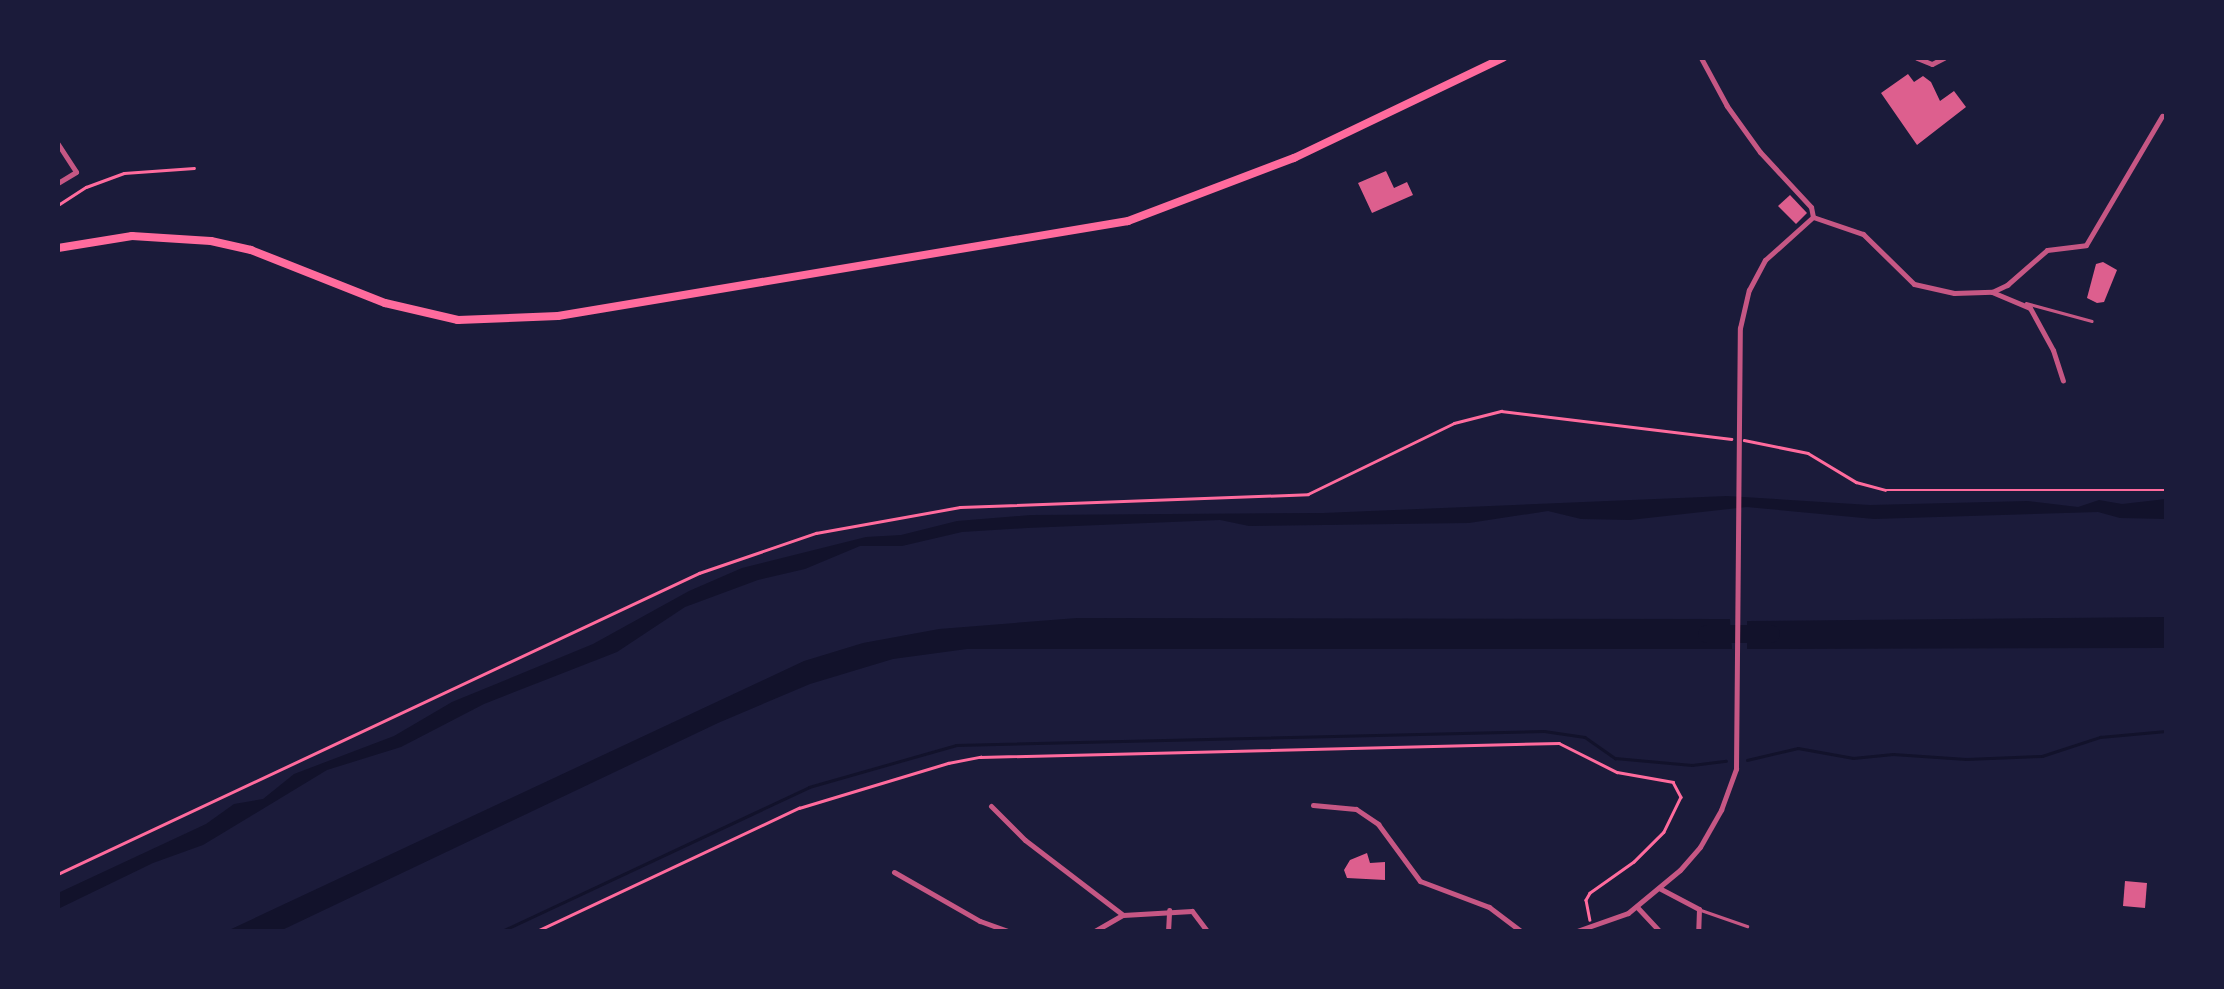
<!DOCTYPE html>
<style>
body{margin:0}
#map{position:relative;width:2224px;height:989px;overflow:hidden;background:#1b1b3a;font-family:"Playfair Display",serif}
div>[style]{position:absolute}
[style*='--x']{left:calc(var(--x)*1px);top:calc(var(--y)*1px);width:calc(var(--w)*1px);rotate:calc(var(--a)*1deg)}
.water>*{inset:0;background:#12122b}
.stream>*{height:2.5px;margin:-1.25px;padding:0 1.25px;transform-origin:1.25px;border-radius:1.25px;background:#12122b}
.river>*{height:18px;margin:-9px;padding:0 9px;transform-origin:9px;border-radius:9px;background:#12122b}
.building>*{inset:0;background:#dd5f8e}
.path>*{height:2.5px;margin:-1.25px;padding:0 1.25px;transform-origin:1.25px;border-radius:1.25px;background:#ff6b9d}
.service>*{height:2.5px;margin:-1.25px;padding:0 1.25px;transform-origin:1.25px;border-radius:1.25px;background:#c65784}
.minor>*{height:5px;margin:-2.5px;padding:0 2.5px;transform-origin:2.5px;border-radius:2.5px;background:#c65784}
.tertiary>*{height:5px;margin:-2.5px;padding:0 2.5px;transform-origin:2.5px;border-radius:2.5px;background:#c65784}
.primary>*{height:8px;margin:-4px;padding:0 4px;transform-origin:4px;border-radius:4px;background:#ff6b9d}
span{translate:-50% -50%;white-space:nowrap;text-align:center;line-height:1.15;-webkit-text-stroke:10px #1b1b3a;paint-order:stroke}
.frame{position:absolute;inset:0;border:60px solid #1b1b3a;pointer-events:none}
</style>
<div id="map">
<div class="water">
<i style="clip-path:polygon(1727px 496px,1870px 505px,2028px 501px,2078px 507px,2099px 500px,2122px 504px,2166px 499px,2166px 519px,2120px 518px,2098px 512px,1874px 519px,1747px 507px,1630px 520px,1581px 519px,1548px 511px,1469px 523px,1249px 526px,1220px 520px,1027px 528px,962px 532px,902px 546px,860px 546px,805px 569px,758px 580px,685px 607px,617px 652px,484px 704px,401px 747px,327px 770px,203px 845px,153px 863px,58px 909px,58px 893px,206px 824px,234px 804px,263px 799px,294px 774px,394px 736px,452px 702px,593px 644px,689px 591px,742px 568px,866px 537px,901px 535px,957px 521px,1031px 515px,1323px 513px)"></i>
<i style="clip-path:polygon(2166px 617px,2166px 648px,1747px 649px,1747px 621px)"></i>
<i style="clip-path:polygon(1077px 618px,1730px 619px,1732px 649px,967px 649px,893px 659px,810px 684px,718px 723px,280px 931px,227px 931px,804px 661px,863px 643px,939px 629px)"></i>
</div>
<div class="stream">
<i style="--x:1747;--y:760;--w:52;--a:-13.2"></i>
<i style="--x:1798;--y:748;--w:56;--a:10.3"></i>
<i style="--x:1853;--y:758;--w:40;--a:-5.7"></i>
<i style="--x:1893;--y:754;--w:73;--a:3.9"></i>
<i style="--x:1966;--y:759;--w:76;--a:-2.3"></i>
<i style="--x:2042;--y:756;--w:61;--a:-18.1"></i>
<i style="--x:2100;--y:737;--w:66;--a:-5.2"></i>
<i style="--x:500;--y:932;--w:341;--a:-25.1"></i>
<i style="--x:809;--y:787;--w:153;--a:-15.9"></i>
<i style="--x:956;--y:745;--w:588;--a:-1.36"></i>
<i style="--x:1544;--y:731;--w:41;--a:8.3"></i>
<i style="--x:1585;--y:737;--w:37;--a:35"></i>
<i style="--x:1615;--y:758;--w:77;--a:5.2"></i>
<i style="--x:1692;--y:765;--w:34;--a:-7"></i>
</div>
<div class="river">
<i style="--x:1707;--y:634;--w:64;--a:0"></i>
</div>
<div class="building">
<i style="clip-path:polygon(1908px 74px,1914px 82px,1923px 76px,1931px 82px,1940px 101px,1954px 91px,1966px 107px,1917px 145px,1881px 93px)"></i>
<i style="clip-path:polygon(1386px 171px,1394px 188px,1407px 182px,1413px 195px,1372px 213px,1358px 183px)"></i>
<i style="clip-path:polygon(1790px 195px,1807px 213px,1796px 224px,1778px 206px)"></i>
<i style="clip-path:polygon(2103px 262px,2117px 270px,2104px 302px,2097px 303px,2087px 298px,2096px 264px)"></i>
<i style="clip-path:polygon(1367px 853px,1370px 863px,1385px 862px,1385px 880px,1347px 878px,1344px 870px,1350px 860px)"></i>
<i style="clip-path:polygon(2125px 881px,2147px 883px,2145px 908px,2123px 906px)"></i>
</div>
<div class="path">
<i style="--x:58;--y:205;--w:33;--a:-33"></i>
<i style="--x:86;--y:187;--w:40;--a:-20.2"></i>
<i style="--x:124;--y:173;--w:70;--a:-4.1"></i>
<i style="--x:1744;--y:440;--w:65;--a:11.5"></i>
<i style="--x:1808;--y:453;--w:56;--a:31.1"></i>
<i style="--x:1856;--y:482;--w:30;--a:15"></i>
<i style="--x:1885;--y:490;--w:281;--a:0"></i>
<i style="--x:58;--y:874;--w:708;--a:-25.15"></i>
<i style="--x:699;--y:573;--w:124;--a:-18.9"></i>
<i style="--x:816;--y:533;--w:146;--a:-10.2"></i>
<i style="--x:960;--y:507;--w:348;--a:-2.1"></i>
<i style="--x:1308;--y:494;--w:162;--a:-25.9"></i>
<i style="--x:1454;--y:423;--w:49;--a:-14.3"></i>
<i style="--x:1501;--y:411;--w:232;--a:6.9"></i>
<i style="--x:535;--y:932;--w:292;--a:-25.2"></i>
<i style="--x:799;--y:808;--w:156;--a:-16.8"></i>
<i style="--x:948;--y:763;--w:33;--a:-11"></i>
<i style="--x:980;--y:757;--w:579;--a:-1.39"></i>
<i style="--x:1559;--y:743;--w:65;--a:26.6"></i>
<i style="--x:1617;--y:772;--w:57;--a:10.1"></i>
<i style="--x:1673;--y:782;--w:17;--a:62"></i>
<i style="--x:1681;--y:797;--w:39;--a:116"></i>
<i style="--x:1664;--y:832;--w:42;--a:135"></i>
<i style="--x:1634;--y:862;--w:54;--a:144.8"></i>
<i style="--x:1590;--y:893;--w:8;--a:120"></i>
<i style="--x:1586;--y:900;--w:20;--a:79"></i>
</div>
<div class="service">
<i style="--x:2026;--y:303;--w:68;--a:15.3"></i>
<i style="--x:1701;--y:910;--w:49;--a:19.2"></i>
</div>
<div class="minor">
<i style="--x:1917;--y:58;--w:16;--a:22"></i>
<i style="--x:1932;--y:64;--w:13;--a:-27"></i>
<i style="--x:58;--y:144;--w:33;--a:57"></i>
<i style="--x:76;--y:172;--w:21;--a:149"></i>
<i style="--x:1813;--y:217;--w:53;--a:18.8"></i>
<i style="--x:1863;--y:234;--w:71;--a:44.4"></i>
<i style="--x:1914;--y:284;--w:41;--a:12.7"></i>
<i style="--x:1954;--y:293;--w:38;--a:-2"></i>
<i style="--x:1992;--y:292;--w:17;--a:-25"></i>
<i style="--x:2007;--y:285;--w:53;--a:-41.2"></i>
<i style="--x:2047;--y:250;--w:39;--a:-7"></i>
<i style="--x:2086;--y:245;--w:150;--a:-59.5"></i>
<i style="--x:1992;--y:292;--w:41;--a:22.8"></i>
<i style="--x:2030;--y:308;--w:48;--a:61.3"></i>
<i style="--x:2053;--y:350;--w:32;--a:72"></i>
<i style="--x:1313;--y:805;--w:43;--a:5.3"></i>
<i style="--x:1356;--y:809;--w:27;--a:34"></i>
<i style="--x:1378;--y:824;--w:71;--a:53.6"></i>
<i style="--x:1420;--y:881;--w:74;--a:20.6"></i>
<i style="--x:1489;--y:907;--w:41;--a:37.1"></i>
<i style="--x:991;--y:806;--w:48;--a:45"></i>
<i style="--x:1025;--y:840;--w:123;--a:37.4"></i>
<i style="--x:1123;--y:915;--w:69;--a:-3.3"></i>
<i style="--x:1192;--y:911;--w:26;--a:53"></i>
<i style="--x:894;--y:872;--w:99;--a:29.7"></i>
<i style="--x:980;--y:921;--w:32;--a:20"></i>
<i style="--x:1659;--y:888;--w:45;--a:27.7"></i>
<i style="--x:1699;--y:909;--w:23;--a:92"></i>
<i style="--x:1637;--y:907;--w:34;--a:47"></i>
<i style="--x:1093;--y:932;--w:34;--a:-30"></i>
<i style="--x:1168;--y:932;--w:22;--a:-87"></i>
</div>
<div class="tertiary">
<i style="--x:1574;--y:932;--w:57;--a:-19.4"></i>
<i style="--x:1628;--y:913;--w:67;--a:-39.6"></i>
<i style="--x:1680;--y:870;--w:30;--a:-49"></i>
<i style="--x:1700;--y:847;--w:43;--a:-60.4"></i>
<i style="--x:1721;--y:810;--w:44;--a:-69.9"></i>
<i style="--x:1736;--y:769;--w:441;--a:-89.5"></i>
<i style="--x:1740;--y:328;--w:39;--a:-77"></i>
<i style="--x:1749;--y:290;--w:34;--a:-62"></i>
<i style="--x:1765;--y:260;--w:64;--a:-41.9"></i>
<i style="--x:1813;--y:217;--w:10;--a:-101"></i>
<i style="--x:1811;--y:207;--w:75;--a:-132.8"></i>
<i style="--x:1760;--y:152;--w:57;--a:-125.7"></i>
<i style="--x:1727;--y:106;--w:55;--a:-118.4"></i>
</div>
<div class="primary">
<i style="--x:58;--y:248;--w:75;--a:-9.2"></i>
<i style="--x:132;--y:236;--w:79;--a:3.6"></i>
<i style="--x:211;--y:241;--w:41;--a:12.7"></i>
<i style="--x:251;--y:250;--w:144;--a:21.6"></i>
<i style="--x:385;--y:303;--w:75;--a:13.1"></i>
<i style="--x:458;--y:320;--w:100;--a:-2.3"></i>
<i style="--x:558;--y:316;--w:578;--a:-9.46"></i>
<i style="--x:1128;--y:221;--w:178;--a:-20.8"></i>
<i style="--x:1294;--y:158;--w:232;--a:-25.6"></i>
</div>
<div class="frame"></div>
</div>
